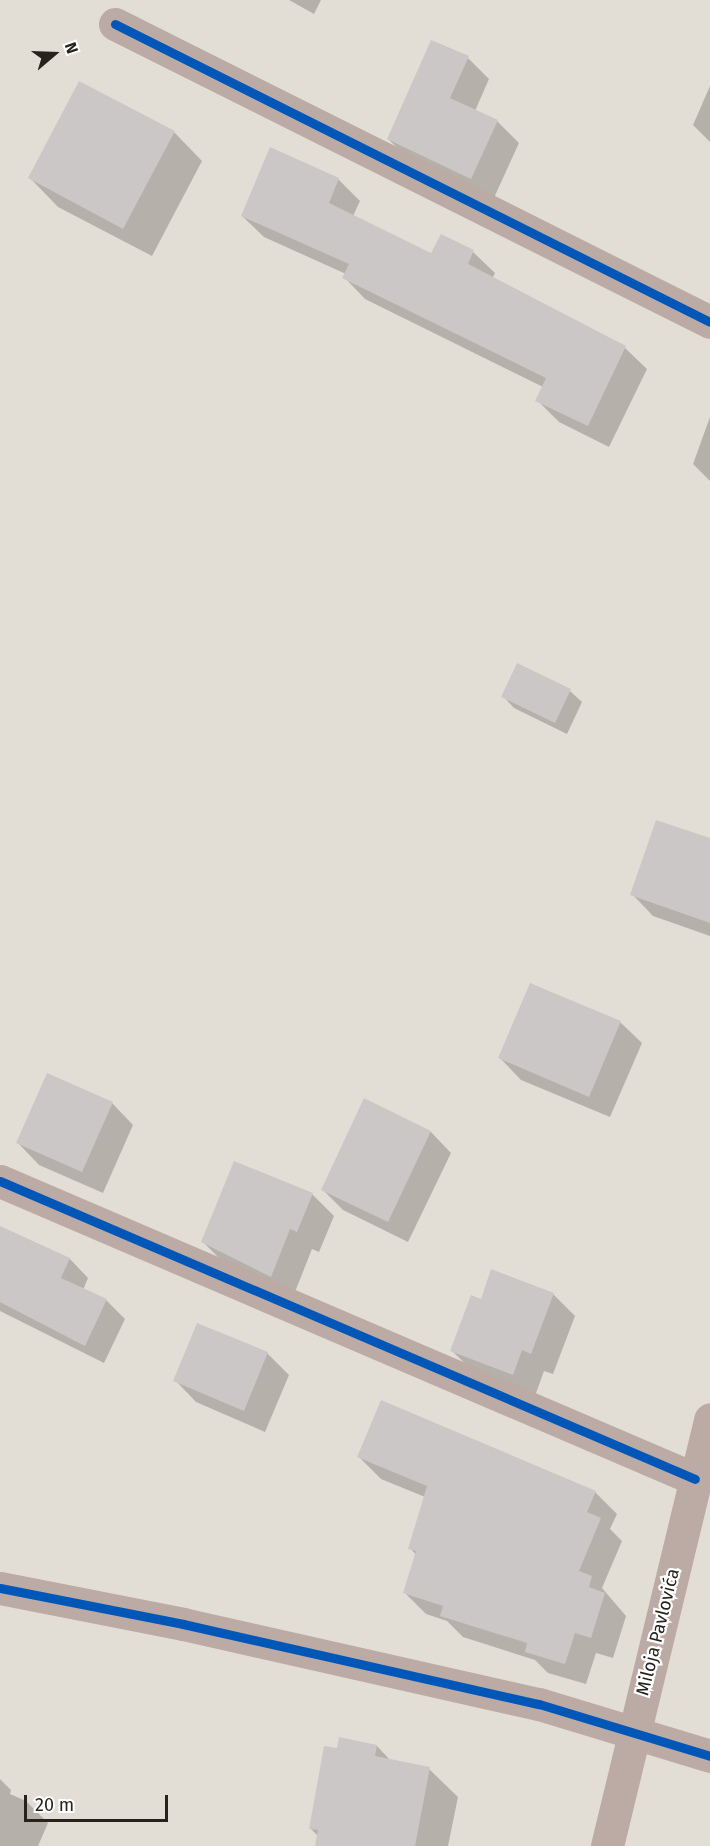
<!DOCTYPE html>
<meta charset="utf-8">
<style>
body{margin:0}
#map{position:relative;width:710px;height:1846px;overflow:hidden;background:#e3ded5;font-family:"Fira Sans",sans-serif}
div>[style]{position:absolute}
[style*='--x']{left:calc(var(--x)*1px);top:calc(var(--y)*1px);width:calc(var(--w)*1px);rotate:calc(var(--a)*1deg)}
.shadow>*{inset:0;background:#0003}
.building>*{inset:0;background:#cbc7c7}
.street>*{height:33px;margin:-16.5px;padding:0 16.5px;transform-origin:16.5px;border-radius:16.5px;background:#bcaba5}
.cycleway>*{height:9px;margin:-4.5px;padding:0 4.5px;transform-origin:4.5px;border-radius:4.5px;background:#0057b8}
span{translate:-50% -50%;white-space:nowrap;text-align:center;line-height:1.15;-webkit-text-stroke:4.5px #fff;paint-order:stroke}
.street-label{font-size:18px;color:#26221c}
.north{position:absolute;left:24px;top:24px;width:60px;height:60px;-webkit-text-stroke:4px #fff;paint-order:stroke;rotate:71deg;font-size:16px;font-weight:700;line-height:24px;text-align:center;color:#26221c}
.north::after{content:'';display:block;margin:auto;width:21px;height:27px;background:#26221c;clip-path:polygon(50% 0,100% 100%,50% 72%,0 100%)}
.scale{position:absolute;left:24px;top:1795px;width:144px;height:27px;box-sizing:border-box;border:3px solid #26221c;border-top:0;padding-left:8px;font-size:18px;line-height:21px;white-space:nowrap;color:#26221c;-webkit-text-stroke:4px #fff;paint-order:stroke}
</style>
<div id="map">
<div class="shadow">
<i style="clip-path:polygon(289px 0,321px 0,314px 14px)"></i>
<i style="clip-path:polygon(468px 58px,489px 79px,475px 111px,497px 121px,519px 143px,493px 200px,410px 160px,388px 139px)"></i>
<i style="clip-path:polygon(710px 86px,710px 142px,693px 125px)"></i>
<i style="clip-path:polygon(174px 132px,202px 161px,152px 256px,58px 207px,30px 178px)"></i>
<i style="clip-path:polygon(338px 179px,360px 201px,353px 216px,432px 255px,441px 236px,473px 252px,495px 273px,492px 279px,625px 348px,647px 369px,609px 447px,559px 422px,537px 400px,543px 387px,365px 299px,344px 277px,346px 274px,264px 237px,242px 216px)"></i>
<i style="clip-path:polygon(710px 417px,710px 481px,693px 464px)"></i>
<i style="clip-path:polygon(518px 665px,570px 691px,582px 702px,567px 734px,514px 708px,503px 696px)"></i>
<i style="clip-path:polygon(710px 840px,710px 936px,653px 916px,632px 894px)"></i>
<i style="clip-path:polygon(620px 1022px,642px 1043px,610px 1117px,521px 1080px,500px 1058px)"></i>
<i style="clip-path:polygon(365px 1100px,431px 1132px,451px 1153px,408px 1242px,343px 1210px,323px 1190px)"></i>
<i style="clip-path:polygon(112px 1103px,133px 1125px,103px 1193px,39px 1165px,18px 1143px)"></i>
<i style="clip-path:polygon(312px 1194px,334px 1216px,319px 1252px,312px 1249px,293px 1297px,224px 1263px,202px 1241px)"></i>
<i style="clip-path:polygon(0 1228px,70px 1259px,88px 1278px,83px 1290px,106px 1300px,125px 1319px,104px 1363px,0 1311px)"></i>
<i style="clip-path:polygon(492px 1271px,554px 1295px,575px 1316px,553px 1374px,544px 1371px,535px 1396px,474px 1372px,452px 1351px,482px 1301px)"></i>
<i style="clip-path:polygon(267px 1353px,289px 1375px,265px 1432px,196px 1402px,175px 1380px)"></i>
<i style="clip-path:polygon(359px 1457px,595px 1492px,617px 1514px,610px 1529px,622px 1541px,602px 1588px,626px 1616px,613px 1658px,596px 1653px,586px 1684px,548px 1673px,535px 1660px,463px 1637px,447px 1621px,426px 1614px,405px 1593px,416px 1555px,410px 1548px,425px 1497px,381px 1479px)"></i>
<i style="clip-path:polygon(377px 1746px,391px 1761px,429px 1769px,458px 1797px,448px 1846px,317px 1846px,319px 1837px,310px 1828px,338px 1750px)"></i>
<i style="clip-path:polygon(0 1779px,11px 1790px,10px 1794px,26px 1801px,48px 1823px,38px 1846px,0 1846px)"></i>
</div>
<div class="building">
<i style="clip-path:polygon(431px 40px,469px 56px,450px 98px,498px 120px,471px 179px,387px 139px)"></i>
<i style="clip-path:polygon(79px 81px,175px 131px,123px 229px,28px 178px)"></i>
<i style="clip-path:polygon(270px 147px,339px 178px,329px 203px,431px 253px,441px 234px,474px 250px,468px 264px,626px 346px,588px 426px,535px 401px,546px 378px,342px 278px,349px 264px,241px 216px)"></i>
<i style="clip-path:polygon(517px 663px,571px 689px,555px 723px,501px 697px)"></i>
<i style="clip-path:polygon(656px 820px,710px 838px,710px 923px,630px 895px)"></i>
<i style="clip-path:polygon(530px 983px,621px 1021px,589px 1097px,498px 1058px)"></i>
<i style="clip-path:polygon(47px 1073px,113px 1102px,82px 1172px,16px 1143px)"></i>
<i style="clip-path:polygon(364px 1098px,431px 1131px,388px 1222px,321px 1190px)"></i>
<i style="clip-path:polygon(234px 1161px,313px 1193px,297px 1232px,290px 1229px,271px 1277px,201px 1242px)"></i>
<i style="clip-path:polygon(0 1226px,70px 1258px,61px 1278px,107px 1299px,85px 1346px,0 1302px)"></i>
<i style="clip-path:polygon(491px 1269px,554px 1293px,531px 1354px,522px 1350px,513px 1375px,450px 1351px,471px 1295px,481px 1299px)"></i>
<i style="clip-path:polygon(197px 1323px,268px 1352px,244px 1411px,173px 1381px)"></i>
<i style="clip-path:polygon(381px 1400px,596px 1491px,587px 1512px,601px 1518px,579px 1571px,592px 1576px,589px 1587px,605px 1593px,591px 1638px,575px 1633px,565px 1664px,525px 1652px,527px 1643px,440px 1616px,443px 1606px,403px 1593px,416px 1551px,408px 1549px,427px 1486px,357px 1457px)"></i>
<i style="clip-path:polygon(339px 1737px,377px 1745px,375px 1756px,430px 1767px,415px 1846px,315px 1846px,318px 1830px,309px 1829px,324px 1746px,337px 1748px)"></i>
</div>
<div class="street">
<i style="--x:115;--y:24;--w:665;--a:26.6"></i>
<i style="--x:0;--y:1181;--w:756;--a:23.21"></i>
<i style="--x:0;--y:1588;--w:187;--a:11.1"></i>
<i style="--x:183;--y:1624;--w:365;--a:12.7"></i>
<i style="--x:539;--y:1704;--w:179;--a:16.9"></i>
<i style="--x:607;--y:1846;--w:439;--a:-76.4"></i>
</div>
<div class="cycleway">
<i style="--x:115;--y:24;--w:665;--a:26.6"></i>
<i style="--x:0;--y:1181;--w:756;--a:23.21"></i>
<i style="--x:0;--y:1588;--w:187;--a:11.1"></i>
<i style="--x:183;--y:1624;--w:365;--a:12.7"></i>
<i style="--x:539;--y:1704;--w:179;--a:16.9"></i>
</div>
<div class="street-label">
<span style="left:658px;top:1632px;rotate:-76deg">Miloja Pavlovića</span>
</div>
<div class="north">N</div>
<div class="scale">20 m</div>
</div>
